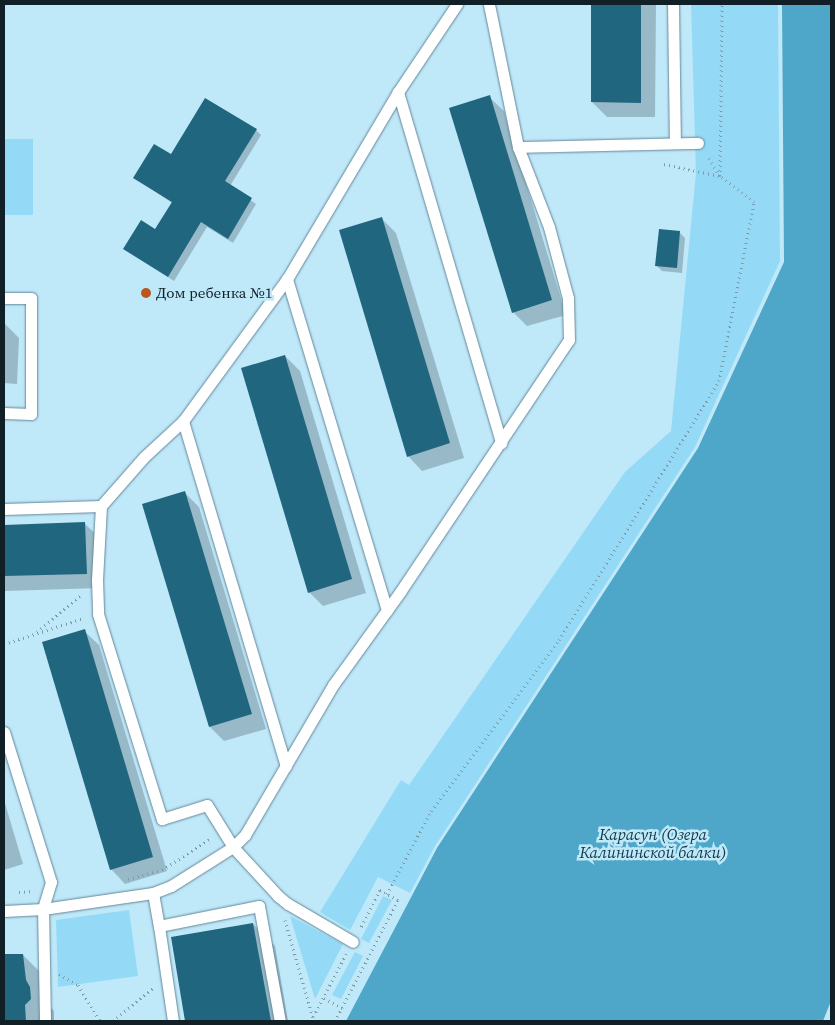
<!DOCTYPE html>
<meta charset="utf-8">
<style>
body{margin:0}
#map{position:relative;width:835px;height:1025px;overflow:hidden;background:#bfe8f9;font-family:"Source Serif 4",serif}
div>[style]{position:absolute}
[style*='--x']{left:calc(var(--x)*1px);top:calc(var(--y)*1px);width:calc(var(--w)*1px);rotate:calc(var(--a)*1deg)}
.green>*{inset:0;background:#94daf7}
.water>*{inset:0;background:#4ea6c8}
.shadow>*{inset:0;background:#0003}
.building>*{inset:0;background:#21667f}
.path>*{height:3px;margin-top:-1.5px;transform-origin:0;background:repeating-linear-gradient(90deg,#7c9ba8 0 1px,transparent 0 5px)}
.roads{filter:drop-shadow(0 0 1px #628797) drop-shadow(0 0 1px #628797)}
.lane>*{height:11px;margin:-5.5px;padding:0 5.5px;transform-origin:5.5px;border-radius:5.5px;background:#fff}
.dots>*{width:14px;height:14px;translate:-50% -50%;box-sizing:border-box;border:2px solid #bfe8f9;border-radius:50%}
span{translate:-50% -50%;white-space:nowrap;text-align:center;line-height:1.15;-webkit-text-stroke:5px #bfe8f9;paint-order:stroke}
.poi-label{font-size:15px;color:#102026}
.left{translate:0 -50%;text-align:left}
.water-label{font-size:16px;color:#0f3846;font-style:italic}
.frame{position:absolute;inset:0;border:5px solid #102026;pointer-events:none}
</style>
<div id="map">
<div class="green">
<i style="clip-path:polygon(691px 4px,778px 4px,780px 261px,695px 447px,435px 846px,410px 893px,378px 877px,350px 930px,320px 912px,401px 780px,409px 785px,625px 472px,671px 431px,696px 173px)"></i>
<i style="clip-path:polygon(4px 139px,33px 139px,33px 215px,4px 215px)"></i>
<i style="clip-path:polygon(383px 896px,392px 900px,369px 943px,361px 939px)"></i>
<i style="clip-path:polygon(129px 910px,138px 976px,58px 987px,56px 920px)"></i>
<i style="clip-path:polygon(290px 916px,343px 944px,315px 999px)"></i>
<i style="clip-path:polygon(355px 952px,363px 956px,341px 999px,332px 995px)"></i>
</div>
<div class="water">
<i style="clip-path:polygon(782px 4px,831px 4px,831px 1001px,823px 1021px,346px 1021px,437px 848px,698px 448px,784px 262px)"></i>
</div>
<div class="shadow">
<i style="clip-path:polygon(592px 4px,656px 4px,655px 117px,607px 117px,592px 102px)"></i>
<i style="clip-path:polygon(489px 97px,504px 111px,566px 315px,527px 326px,513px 312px)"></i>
<i style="clip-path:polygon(256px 130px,261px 135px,230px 186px,256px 204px,233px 243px,207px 227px,174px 281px,125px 249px,155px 231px,172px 203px,135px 178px,171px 156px)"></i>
<i style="clip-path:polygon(381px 218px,396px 233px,464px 458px,422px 471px,408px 456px)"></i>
<i style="clip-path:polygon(660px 231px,680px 233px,685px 238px,682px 273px,662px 271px,657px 266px)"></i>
<i style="clip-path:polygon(4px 323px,19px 338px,17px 384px,4px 383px)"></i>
<i style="clip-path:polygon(285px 356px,300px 371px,366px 593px,323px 606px,309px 592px)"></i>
<i style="clip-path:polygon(184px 492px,199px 507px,266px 729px,224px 741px,210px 727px)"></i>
<i style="clip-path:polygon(85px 524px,100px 538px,101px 588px,4px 591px,4px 526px)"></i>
<i style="clip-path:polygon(84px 631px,99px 645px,167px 871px,125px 884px,111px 869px)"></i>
<i style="clip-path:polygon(4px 800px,23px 864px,4px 870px)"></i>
<i style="clip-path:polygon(253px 924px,275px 946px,288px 1021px,187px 1021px,172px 938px)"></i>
<i style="clip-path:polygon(4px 955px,23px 955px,47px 979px,49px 1005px,54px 1011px,54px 1021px,4px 1021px)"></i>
</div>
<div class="building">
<i style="clip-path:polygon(591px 4px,641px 4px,641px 103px,591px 102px)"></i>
<i style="clip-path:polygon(490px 95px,552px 300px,512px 313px,449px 108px)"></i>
<i style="clip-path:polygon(205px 98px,257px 129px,225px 181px,252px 198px,228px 239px,201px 222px,168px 277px,123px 249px,141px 220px,155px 229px,172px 202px,133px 178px,154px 144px,171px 154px)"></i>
<i style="clip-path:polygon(382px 217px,450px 443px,407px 457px,339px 230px)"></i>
<i style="clip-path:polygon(659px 229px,680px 231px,677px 268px,655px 266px)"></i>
<i style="clip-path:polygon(285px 355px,352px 579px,308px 593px,241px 368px)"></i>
<i style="clip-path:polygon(185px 491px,252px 714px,209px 727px,142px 504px)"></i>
<i style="clip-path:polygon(85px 522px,87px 574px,4px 576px,4px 525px)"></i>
<i style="clip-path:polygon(85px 629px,153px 857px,110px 870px,42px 642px)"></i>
<i style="clip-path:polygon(253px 923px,271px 1021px,185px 1021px,171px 937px)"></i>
<i style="clip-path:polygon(4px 954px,23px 954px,26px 980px,30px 987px,31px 999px,25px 1005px,26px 1021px,4px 1021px)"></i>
</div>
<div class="path">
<i style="--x:664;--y:164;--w:57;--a:12.1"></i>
<i style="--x:720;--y:176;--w:172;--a:-89.3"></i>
<i style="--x:37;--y:632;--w:59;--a:-40.2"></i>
<i style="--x:4;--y:644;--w:84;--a:-18"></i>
<i style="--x:128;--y:879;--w:35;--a:-15"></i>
<i style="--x:162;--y:870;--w:57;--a:-32.9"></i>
<i style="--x:19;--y:892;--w:14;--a:-4"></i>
<i style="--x:387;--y:894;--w:94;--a:-62.1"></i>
<i style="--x:431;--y:811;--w:214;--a:-53.2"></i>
<i style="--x:559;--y:640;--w:304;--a:-58.3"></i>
<i style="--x:719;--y:381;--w:182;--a:-78.9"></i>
<i style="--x:754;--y:202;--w:43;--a:-142.6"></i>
<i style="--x:720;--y:176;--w:24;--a:-123"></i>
<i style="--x:285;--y:920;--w:102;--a:74.1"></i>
<i style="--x:59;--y:974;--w:22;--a:30"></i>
<i style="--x:78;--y:985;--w:42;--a:58.6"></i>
<i style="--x:324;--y:998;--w:21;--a:29"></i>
<i style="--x:113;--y:1021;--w:52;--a:-39.5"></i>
<i style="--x:311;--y:1021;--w:76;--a:-62.4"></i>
<i style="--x:335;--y:1021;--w:136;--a:-62.5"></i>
<i style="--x:398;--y:900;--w:21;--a:-151"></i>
<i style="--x:380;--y:890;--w:44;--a:117.1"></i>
</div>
<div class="roads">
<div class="lane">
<i style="--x:673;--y:4;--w:138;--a:89.2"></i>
<i style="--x:398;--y:92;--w:366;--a:73.6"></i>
<i style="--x:518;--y:147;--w:180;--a:-1.3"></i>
<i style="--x:287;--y:279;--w:346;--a:73.2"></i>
<i style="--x:4;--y:298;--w:27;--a:0"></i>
<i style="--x:31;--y:298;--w:116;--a:90"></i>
<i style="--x:31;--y:414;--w:27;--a:-178"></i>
<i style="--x:183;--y:421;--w:360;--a:73.4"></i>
<i style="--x:101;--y:506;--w:65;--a:-48.7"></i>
<i style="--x:144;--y:457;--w:53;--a:-42.7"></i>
<i style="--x:183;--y:421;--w:176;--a:-53.8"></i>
<i style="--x:287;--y:279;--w:217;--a:-59.3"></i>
<i style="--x:398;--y:92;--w:106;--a:-56.2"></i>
<i style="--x:4;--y:509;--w:97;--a:-1.8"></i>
<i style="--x:101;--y:506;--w:74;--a:93.1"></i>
<i style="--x:97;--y:580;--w:34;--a:88"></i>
<i style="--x:98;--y:614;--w:215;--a:72.7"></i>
<i style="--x:162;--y:819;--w:47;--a:-17.3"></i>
<i style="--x:207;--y:805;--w:49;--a:58.2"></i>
<i style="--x:233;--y:847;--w:67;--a:47.4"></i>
<i style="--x:278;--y:896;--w:13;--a:39"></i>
<i style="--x:288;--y:904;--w:75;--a:30.3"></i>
<i style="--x:4;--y:732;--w:157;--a:72.6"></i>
<i style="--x:51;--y:882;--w:28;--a:107"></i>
<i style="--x:43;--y:909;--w:39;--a:177"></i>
<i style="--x:153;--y:893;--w:34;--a:80"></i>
<i style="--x:45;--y:1021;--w:112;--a:-91"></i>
<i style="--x:43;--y:909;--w:111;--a:-8.3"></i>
<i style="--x:153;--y:893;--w:19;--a:-21"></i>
<i style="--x:171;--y:886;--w:73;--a:-32.2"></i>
<i style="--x:233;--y:847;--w:17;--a:-45"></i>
<i style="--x:245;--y:835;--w:174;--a:-59.6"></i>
<i style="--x:333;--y:685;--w:115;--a:-54.2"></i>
<i style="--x:400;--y:592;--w:303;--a:-56.2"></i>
<i style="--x:569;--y:340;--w:42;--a:-91.4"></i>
<i style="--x:568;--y:298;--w:73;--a:-105"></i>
<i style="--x:549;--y:227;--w:86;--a:-111.2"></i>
<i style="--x:518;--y:147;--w:146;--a:-101.5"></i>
<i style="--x:173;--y:1021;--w:96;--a:-98.4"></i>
<i style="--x:159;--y:926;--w:102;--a:-11.3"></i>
<i style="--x:259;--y:906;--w:117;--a:79.7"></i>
</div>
</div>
<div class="dots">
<i style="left:146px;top:293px;background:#ba5620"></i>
</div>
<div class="poi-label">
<span class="left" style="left:156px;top:293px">Дом ребенка №1</span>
</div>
<div class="water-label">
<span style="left:653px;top:843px">Карасун (Озера<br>Калининской балки)</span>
</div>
<div class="frame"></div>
</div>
